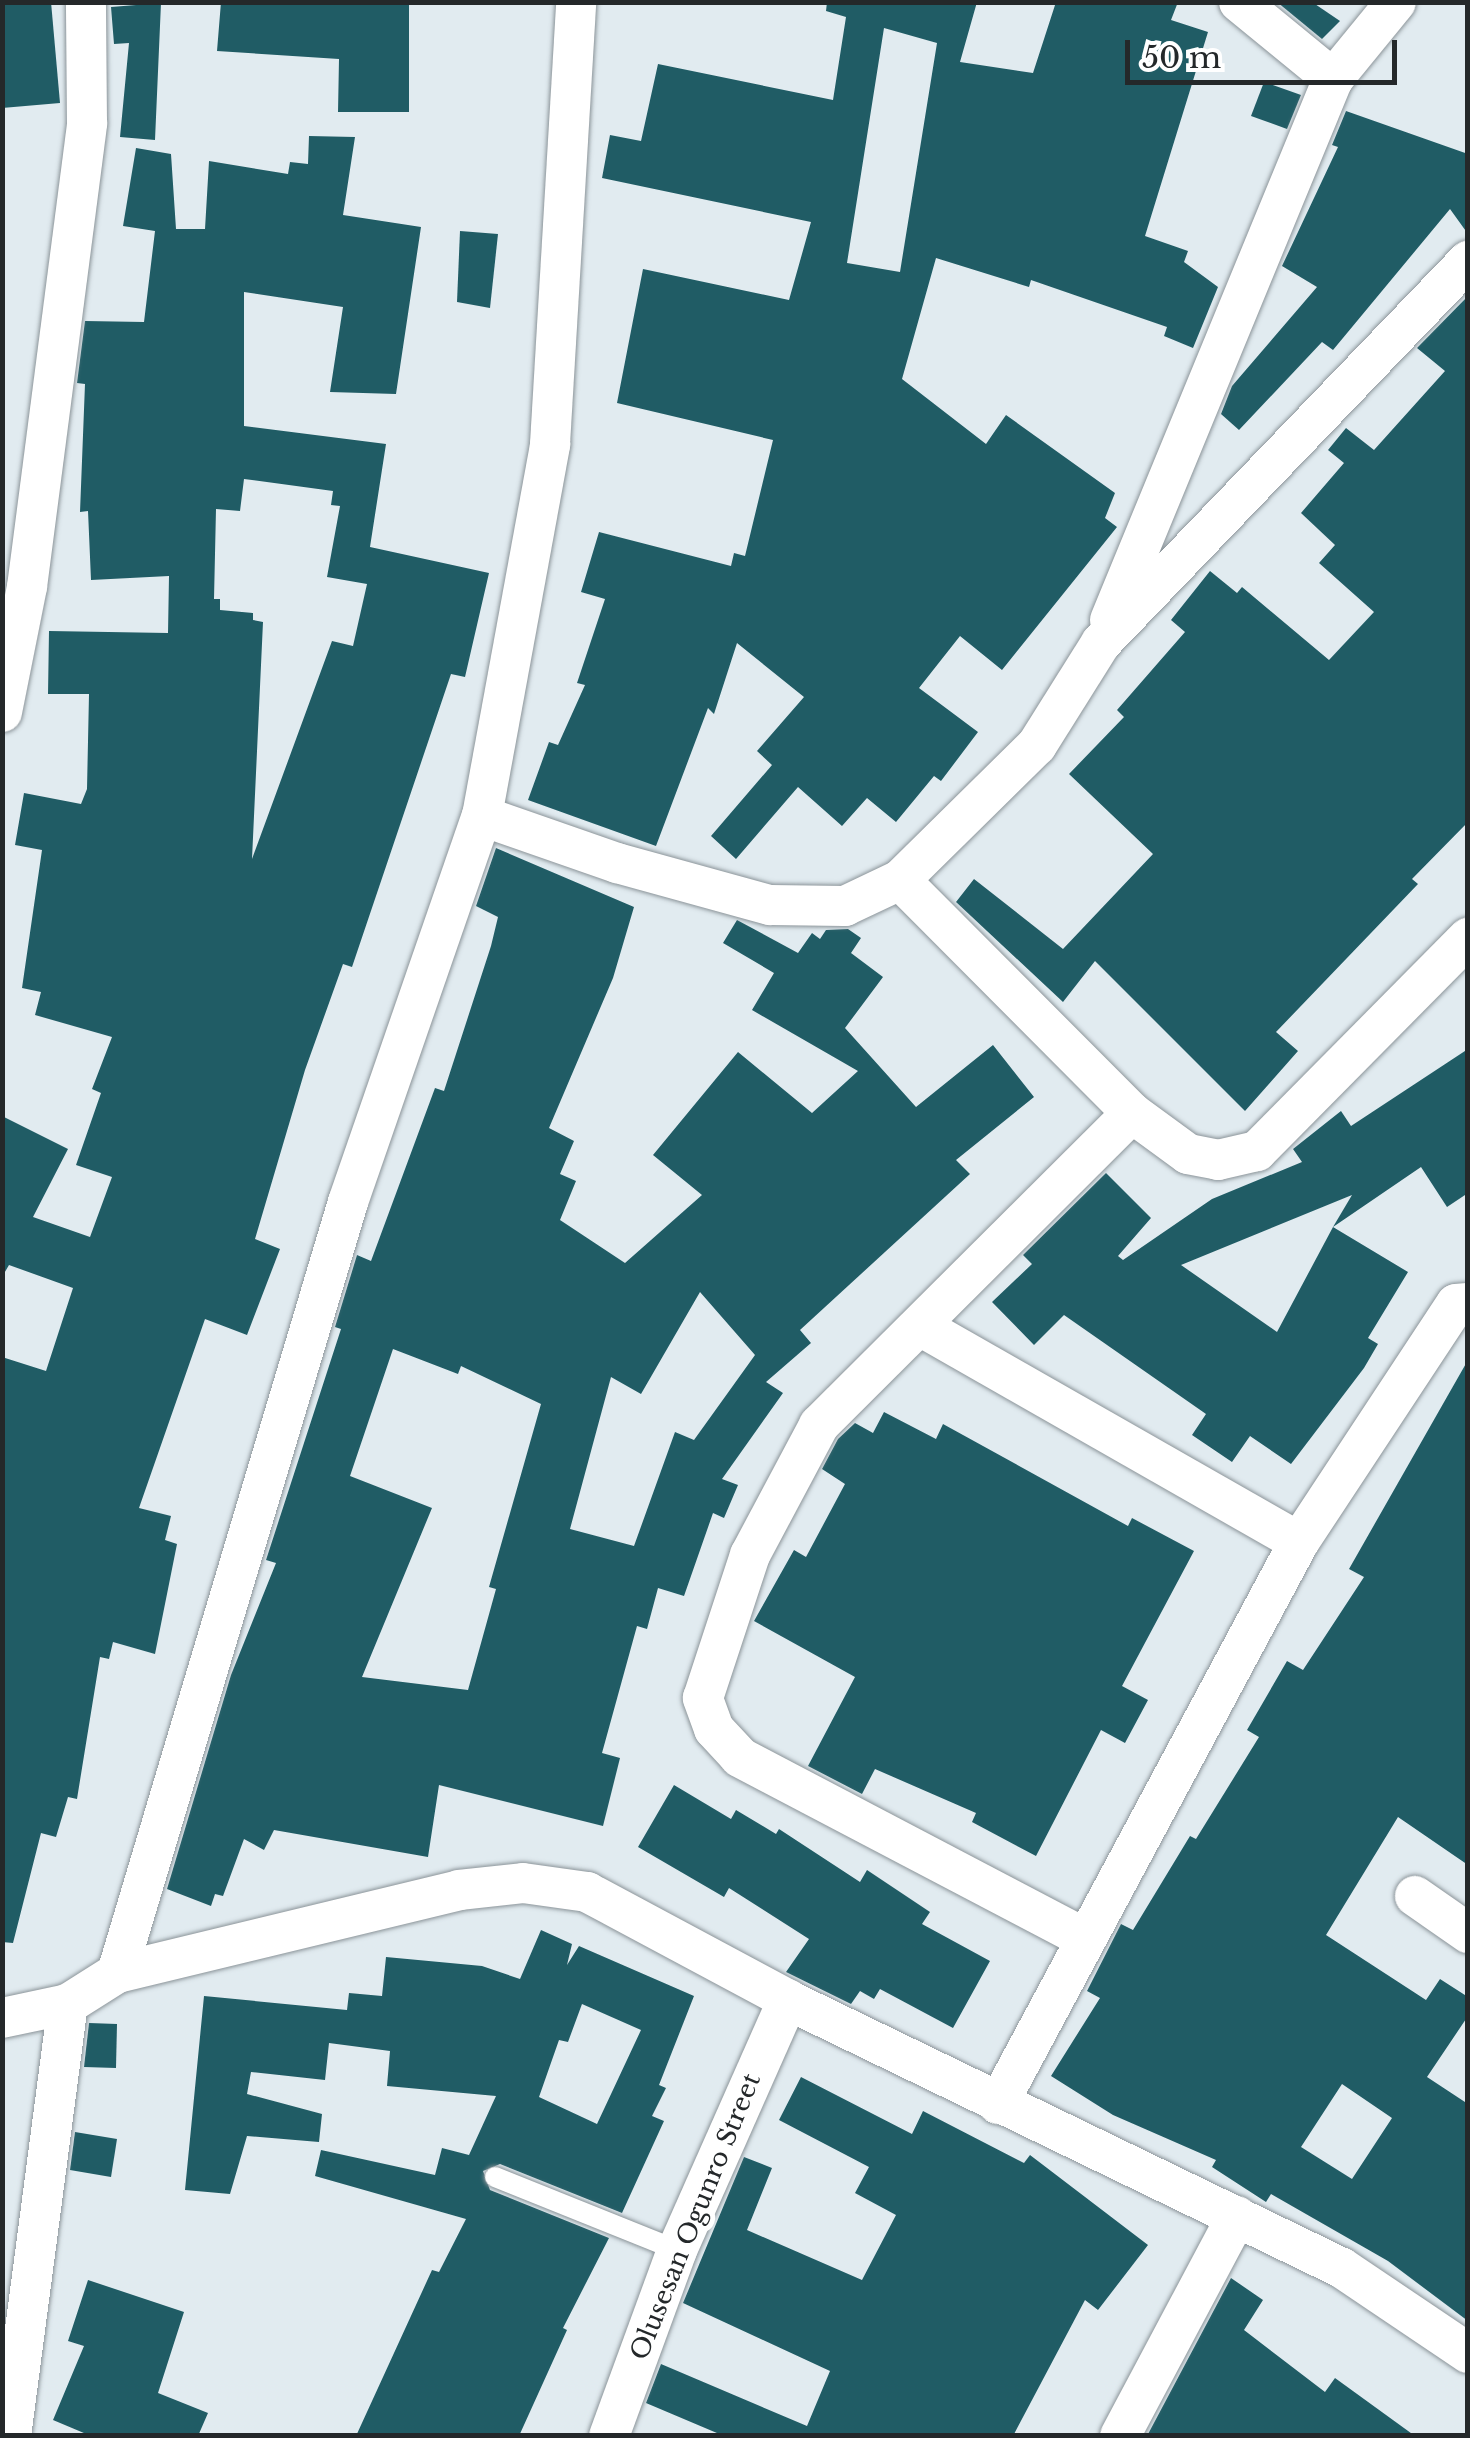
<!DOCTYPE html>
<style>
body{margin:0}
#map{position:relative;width:1470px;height:2438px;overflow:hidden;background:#e1ebf0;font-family:"Libre Baskerville",serif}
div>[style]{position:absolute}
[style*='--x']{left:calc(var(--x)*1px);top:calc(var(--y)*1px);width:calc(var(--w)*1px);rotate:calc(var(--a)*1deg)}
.building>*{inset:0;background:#205c65}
.roads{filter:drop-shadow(0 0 2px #8b9499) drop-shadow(0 0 2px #8b9499)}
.lane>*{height:20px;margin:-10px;padding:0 10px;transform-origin:10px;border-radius:10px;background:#fff}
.street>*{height:40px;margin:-20px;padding:0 20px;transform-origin:20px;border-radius:20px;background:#fff}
span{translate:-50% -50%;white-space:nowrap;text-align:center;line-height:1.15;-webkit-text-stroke:10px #fff;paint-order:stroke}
.street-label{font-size:25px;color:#24282a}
.frame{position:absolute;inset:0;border:5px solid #24282a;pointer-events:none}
.scale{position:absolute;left:1125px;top:40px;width:272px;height:45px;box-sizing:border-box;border:5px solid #24282a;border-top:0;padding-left:12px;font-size:30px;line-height:35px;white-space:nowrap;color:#24282a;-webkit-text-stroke:8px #fff;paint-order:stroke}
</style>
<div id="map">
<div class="building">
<i style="clip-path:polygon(2px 2px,51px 2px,60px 103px,2px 108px)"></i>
<i style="clip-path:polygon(221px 2px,409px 2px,409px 112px,338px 112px,339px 59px,217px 51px)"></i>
<i style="clip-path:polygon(evenodd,827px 2px,977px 2px,960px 62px,1033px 73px,1056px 2px,1178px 2px,1171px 20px,1208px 32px,1145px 236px,1188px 251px,1184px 262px,1218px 287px,1193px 348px,1164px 336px,1167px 327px,1031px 280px,1029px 287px,936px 258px,902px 379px,986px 444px,1006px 415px,1115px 493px,1105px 518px,1117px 527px,1002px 670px,960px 636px,919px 688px,978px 732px,941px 781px,934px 776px,896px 822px,867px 798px,842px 826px,798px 787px,736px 859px,711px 836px,772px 765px,757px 751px,804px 697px,737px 643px,714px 714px,708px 708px,656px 846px,528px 800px,549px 742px,558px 745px,585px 685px,577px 683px,605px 599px,581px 592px,599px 532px,731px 566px,734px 553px,745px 556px,773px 440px,617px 403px,643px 269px,789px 300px,811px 222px,602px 178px,610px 135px,641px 141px,658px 64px,833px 100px,846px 17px,826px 11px,827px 2px,884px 28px,937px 43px,900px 272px,847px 263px,884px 28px)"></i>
<i style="clip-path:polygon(1277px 2px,1312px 2px,1340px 21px,1322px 39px)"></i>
<i style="clip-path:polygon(161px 3px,155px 140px,120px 137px,129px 43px,114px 44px,111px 7px)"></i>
<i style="clip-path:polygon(1264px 82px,1301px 95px,1287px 129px,1251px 116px)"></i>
<i style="clip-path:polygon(1346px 111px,1468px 154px,1468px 234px,1450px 209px,1333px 350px,1322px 342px,1239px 430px,1221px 414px,1232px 386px,1317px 287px,1282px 266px,1338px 147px,1332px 145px)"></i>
<i style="clip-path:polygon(evenodd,309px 136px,355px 137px,343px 215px,421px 227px,396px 394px,330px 392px,343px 307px,244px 292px,244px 426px,386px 444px,370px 547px,489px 573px,465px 677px,451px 674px,352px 967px,343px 964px,305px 1070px,255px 1239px,280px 1249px,247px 1335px,205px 1319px,139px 1508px,171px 1516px,165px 1540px,177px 1544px,155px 1654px,113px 1642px,109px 1659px,100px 1657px,77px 1799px,68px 1797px,56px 1837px,41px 1833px,13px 1943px,2px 1942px,2px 1357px,46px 1371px,73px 1288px,9px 1265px,2px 1277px,2px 1116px,68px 1149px,33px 1217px,90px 1237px,112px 1177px,76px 1165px,101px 1093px,92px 1089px,112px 1037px,35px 1015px,41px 992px,22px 988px,42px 850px,15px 845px,24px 793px,81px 804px,87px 789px,89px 694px,48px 694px,49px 631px,168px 633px,169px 576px,91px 580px,88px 511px,80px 512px,85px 384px,77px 383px,85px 321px,144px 322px,155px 231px,123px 226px,136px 148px,171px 154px,176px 229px,205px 229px,209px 161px,288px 174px,290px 162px,308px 164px,309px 136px,244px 479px,333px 491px,331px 505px,340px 506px,327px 577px,367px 584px,353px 646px,332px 641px,252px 859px,263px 622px,253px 620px,253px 613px,220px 610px,220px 599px,214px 599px,216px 509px,240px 511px,244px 479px)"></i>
<i style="clip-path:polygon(460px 231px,498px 234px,490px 308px,457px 302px)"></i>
<i style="clip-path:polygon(1468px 296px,1468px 822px,1412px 879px,1418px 884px,1276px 1032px,1298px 1051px,1245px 1111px,1095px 961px,1063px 1002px,956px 902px,974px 879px,1063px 949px,1153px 854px,1069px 774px,1124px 717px,1117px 710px,1185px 632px,1171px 620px,1210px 571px,1237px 593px,1242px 587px,1329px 660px,1374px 612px,1319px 563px,1335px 545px,1301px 513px,1344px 463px,1328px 450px,1346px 428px,1374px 450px,1445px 371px,1417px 348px)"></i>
<i style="clip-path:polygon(evenodd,496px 848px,634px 907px,613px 978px,549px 1128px,574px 1141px,560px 1174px,576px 1181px,560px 1220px,625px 1263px,702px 1195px,653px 1155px,738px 1052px,812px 1113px,858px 1071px,752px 1010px,774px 973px,723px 943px,737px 920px,798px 953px,812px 933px,820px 939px,826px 930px,848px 929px,861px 938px,851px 953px,883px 977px,845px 1028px,916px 1107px,993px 1045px,1034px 1097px,956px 1160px,970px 1174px,800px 1330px,811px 1343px,766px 1382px,783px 1393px,722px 1479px,738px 1485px,724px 1518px,713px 1513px,684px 1596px,658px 1588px,647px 1629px,637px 1626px,602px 1753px,620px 1758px,603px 1826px,439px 1785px,428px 1857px,274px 1830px,264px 1850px,244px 1839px,223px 1896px,215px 1894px,211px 1906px,167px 1889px,231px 1675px,276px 1563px,266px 1560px,341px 1329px,335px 1327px,357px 1255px,371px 1261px,435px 1088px,444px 1091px,491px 946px,498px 917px,476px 906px,496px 848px,700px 1292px,755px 1355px,694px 1440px,675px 1432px,634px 1546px,570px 1529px,611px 1377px,641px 1394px,700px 1292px,496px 848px,393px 1349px,458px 1374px,461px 1366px,541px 1404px,489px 1587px,496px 1589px,468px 1690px,362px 1677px,432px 1508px,350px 1476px,393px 1349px)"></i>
<i style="clip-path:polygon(1468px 1049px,1468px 1193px,1447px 1207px,1421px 1167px,1333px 1227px,1352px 1195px,1181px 1265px,1277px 1332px,1333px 1227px,1408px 1272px,1368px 1338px,1378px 1344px,1364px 1368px,1291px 1464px,1250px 1436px,1232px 1462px,1192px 1435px,1206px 1414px,1064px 1315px,1034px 1345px,992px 1302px,1032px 1264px,1023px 1255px,1106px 1173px,1151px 1218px,1118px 1256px,1123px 1260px,1212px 1199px,1302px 1162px,1293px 1149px,1341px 1111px,1351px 1126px)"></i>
<i style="clip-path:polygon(evenodd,1468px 1360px,1468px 1865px,1398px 1817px,1326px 1935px,1426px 2000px,1440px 1979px,1468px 1997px,1468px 2016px,1427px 2077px,1468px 2104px,1468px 2321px,1388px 2261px,1271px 2194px,1266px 2202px,1212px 2167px,1216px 2160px,1113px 2115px,1051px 2076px,1100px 1998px,1087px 1991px,1121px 1924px,1133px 1930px,1190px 1836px,1196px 1839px,1259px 1737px,1247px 1730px,1287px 1661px,1303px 1670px,1364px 1577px,1349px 1569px,1468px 1360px,1342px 2084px,1392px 2118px,1352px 2179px,1301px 2147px,1342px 2084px)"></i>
<i style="clip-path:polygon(884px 1412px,936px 1439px,943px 1424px,1128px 1526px,1132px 1518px,1194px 1551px,1122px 1686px,1148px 1700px,1125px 1743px,1101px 1730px,1036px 1856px,972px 1822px,976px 1813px,875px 1769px,862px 1794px,808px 1766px,855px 1677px,754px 1621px,794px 1550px,806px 1557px,845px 1484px,822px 1469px,838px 1439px,855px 1423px,873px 1433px)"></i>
<i style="clip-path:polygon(674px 1785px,731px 1819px,736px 1810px,776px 1834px,779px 1829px,860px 1882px,867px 1870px,930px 1912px,922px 1924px,990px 1961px,953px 2028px,880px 1989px,874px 1999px,860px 1991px,851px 2004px,786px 1972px,809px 1939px,729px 1888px,724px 1897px,638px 1847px)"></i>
<i style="clip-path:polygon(evenodd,541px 1930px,572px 1944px,567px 1965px,579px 1946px,694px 1996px,659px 2085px,666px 2088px,652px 2116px,664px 2121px,622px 2213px,500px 2164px,483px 2171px,490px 2190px,609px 2238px,563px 2328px,567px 2330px,519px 2436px,356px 2436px,432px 2270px,439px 2272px,466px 2219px,315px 2176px,321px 2150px,435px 2175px,442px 2148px,469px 2155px,496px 2096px,387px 2086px,390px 2051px,329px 2043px,325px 2080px,251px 2072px,247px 2094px,322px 2114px,319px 2142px,247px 2136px,230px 2194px,185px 2190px,204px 1996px,347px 2010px,349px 1993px,382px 1996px,386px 1957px,482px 1966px,520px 1979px,541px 1930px,582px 2004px,641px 2030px,597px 2124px,539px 2097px,559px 2040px,568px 2042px,582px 2004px)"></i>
<i style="clip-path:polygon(89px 2023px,117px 2024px,116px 2068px,84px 2067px)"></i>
<i style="clip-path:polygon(801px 2077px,912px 2134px,923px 2111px,1024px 2163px,1030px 2155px,1148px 2245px,1098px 2310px,1085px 2300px,1013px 2436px,724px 2436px,646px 2403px,661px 2364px,807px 2426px,830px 2371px,683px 2303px,744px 2157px,772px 2168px,747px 2230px,862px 2280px,896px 2215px,855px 2193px,869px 2167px,779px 2120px)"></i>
<i style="clip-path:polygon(75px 2132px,117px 2139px,111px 2177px,70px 2170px)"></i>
<i style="clip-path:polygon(1231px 2278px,1263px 2300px,1244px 2330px,1325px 2392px,1335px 2378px,1415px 2436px,1147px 2436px)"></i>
<i style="clip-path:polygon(88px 2280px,184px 2312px,158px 2393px,208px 2413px,198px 2436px,91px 2436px,53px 2420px,84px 2346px,68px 2341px)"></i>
</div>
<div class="roads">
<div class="lane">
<i style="--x:495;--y:2177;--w:196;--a:21.9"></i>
</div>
<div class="street">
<i style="--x:1239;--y:2;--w:122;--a:39.3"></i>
<i style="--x:1110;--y:620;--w:585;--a:-67.6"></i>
<i style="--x:1333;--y:79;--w:99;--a:-50.7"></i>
<i style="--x:2;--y:712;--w:127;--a:-78.7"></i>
<i style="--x:27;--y:587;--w:468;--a:-82.6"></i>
<i style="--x:87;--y:123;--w:121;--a:-90.5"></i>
<i style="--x:482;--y:816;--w:143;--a:19.2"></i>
<i style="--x:617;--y:863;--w:159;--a:15.4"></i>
<i style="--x:770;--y:905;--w:75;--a:0.8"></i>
<i style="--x:845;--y:906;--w:61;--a:-25.3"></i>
<i style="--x:900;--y:880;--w:192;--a:-44.6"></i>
<i style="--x:1037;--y:745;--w:120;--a:-57.9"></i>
<i style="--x:1101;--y:643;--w:530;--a:-46.15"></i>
<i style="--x:900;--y:880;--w:329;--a:45.1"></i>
<i style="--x:1132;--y:1113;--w:69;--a:36.2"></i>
<i style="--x:1188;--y:1154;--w:31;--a:11"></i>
<i style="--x:1218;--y:1160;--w:40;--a:-13"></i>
<i style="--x:1257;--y:1151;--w:300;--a:-45.3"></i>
<i style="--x:920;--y:1326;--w:436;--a:29.7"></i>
<i style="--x:1415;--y:1896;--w:65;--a:34.9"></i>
<i style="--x:1086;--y:1939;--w:391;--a:-152.3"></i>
<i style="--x:740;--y:1757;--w:38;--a:-133"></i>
<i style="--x:714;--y:1729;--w:33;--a:-110"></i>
<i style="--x:703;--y:1698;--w:151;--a:-71.8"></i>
<i style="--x:750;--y:1555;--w:147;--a:-62"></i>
<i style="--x:819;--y:1425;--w:442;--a:-44.9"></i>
<i style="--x:117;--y:1973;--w:805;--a:-73.32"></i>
<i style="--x:348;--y:1202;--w:409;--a:-70.9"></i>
<i style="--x:482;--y:816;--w:378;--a:-79.6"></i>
<i style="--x:550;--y:444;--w:443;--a:-86.6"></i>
<i style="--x:2;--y:2018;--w:67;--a:-12"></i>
<i style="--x:68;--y:2004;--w:58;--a:-32.3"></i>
<i style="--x:117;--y:1973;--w:352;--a:-13.6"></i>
<i style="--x:459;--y:1890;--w:64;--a:-6.2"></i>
<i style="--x:523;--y:1883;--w:65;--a:8"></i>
<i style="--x:587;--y:1892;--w:228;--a:28.2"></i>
<i style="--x:788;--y:2000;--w:615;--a:25.82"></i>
<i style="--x:1342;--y:2268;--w:152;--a:34"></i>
<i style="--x:998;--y:2104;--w:638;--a:-61.83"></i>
<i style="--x:1299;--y:1542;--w:285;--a:-56.6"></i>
<i style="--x:1456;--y:1304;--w:12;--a:-5"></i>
<i style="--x:11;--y:2436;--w:436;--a:-82.5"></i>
<i style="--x:609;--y:2436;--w:198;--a:-69.9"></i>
<i style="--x:677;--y:2250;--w:274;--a:-66.1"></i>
<i style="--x:1120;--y:2436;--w:249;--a:-62"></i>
</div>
</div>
<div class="street-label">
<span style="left:696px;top:2217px;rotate:-68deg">Olusesan Ogunro Street</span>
</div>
<div class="frame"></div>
<div class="scale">50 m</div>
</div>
